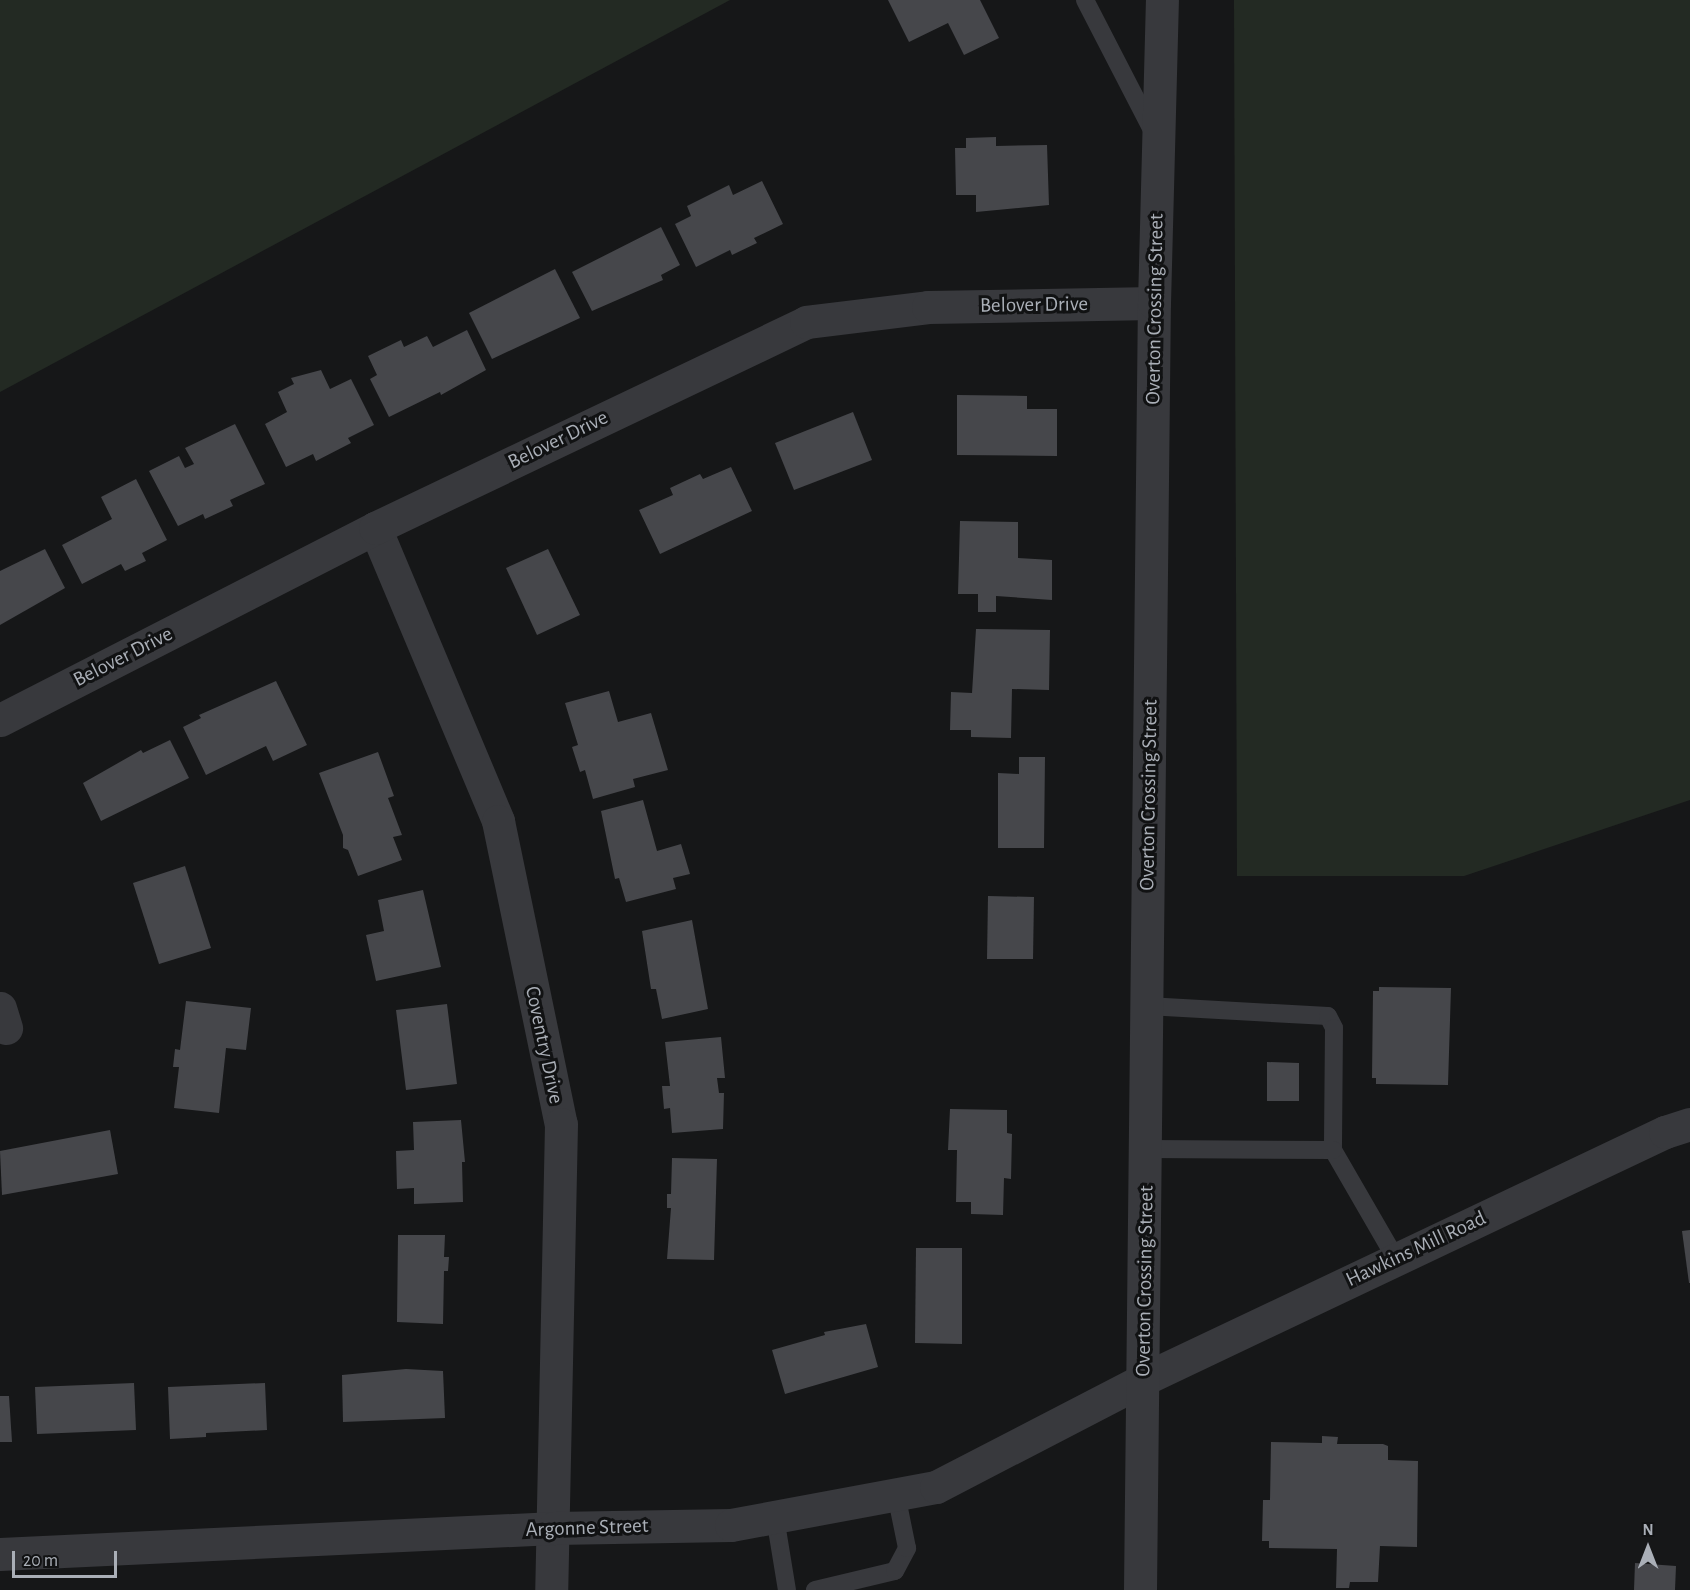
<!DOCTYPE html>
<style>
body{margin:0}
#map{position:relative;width:1690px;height:1590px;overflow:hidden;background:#161718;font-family:"Alegreya Sans",sans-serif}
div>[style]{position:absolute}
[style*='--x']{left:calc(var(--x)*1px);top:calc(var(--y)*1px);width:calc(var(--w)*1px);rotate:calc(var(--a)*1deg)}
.green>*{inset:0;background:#232a23}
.building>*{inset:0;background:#46474b}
.service>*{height:18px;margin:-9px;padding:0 9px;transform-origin:9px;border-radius:9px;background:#38393d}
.minor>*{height:33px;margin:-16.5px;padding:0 16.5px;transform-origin:16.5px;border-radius:16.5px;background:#38393d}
.tertiary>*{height:33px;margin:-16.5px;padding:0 16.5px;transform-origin:16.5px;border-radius:16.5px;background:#38393d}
span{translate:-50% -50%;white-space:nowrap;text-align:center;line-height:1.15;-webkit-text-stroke:6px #111213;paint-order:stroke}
.street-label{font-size:21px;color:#aaafb7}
.north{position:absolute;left:1618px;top:1518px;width:60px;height:60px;-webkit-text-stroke:4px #111213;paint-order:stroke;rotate:0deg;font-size:16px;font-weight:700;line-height:24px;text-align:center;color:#aaafb7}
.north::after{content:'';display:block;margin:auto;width:21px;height:27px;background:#aaafb7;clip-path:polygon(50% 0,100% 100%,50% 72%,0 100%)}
.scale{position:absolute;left:12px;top:1551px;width:105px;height:27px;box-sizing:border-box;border:3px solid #aaafb7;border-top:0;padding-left:8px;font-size:18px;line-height:21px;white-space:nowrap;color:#aaafb7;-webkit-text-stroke:4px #111213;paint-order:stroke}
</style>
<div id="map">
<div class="green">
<i style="clip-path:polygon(0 0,730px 0,0 392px)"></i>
<i style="clip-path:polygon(1234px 0,1690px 0,1690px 800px,1464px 876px,1237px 876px)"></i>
</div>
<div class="building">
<i style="clip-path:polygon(888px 0,980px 0,999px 38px,964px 55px,948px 23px,909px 42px)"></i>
<i style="clip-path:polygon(996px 137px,996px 146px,1047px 145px,1049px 205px,976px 212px,976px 195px,956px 195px,955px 148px,966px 148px,966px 138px)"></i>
<i style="clip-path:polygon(762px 181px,783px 224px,754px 238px,757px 243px,732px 255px,730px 250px,696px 267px,675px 224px,691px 216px,687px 206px,729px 185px,733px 195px)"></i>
<i style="clip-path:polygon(661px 227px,680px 265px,661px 275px,663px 280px,592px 311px,572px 272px)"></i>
<i style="clip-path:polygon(555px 269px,580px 318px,492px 359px,469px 313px)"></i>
<i style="clip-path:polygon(467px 330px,486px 370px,441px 395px,440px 392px,389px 417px,370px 379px,377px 375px,368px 356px,401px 340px,404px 347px,427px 336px,433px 347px)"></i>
<i style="clip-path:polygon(321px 370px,330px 389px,351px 379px,374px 425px,348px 438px,351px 443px,316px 461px,313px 454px,286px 467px,265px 424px,287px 412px,278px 392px,294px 384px,291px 378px)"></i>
<i style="clip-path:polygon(957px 395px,1027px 396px,1027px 409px,1057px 409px,1057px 456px,957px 455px)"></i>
<i style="clip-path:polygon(853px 412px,872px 460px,794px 490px,775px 443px)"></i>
<i style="clip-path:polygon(235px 424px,265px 484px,230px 500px,233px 506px,205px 519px,203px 514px,178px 526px,149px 471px,179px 456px,185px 468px,194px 464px,185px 448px)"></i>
<i style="clip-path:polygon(731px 467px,752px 511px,660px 554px,639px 510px,673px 495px,670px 488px,700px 474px,703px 479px)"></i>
<i style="clip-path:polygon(136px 479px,167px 540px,142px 553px,146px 561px,125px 571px,121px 564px,82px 584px,62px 545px,112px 519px,101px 497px)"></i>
<i style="clip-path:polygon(960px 521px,1018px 522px,1018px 558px,1052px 560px,1052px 600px,996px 596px,996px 612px,978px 612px,978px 594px,958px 594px)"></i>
<i style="clip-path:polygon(45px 549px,65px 588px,0 625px,0 571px)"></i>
<i style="clip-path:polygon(548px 549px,580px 615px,537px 635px,506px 568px)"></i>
<i style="clip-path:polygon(976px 629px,1050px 630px,1049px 690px,1012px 689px,1011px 738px,971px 737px,971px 730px,950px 730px,951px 692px,972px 693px)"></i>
<i style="clip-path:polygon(276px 681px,307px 745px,273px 761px,266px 746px,206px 775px,183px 727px,201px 718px,199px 715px)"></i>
<i style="clip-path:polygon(609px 691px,618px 722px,651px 713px,668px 770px,633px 779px,635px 787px,593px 799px,585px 770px,580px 772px,572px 747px,578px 745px,565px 703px)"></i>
<i style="clip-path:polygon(170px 740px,189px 778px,101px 821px,83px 783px,141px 750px,143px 753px)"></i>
<i style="clip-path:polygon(378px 752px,394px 796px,388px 798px,402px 835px,393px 837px,402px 860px,358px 876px,348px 850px,343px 848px,343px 835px,319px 773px)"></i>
<i style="clip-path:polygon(1019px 757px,1045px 757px,1044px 848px,998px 848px,998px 773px,1019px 774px)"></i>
<i style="clip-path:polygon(643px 800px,657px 851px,681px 844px,690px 874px,673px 878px,676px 889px,626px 902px,619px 878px,615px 879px,601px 811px)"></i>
<i style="clip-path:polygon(185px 866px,211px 948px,159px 964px,133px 883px)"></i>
<i style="clip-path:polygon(423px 890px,441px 967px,376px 981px,366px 935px,384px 931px,378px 900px)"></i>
<i style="clip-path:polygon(988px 896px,1034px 897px,1033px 959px,987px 959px)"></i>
<i style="clip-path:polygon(692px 920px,708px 1009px,662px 1019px,656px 989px,651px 989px,642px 931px)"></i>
<i style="clip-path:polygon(1379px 987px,1451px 988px,1448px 1085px,1376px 1084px,1376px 1078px,1372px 1078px,1373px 991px,1379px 991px)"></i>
<i style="clip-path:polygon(186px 1001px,251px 1008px,246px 1050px,226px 1048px,219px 1113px,174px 1108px,179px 1067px,173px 1067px,175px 1049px,180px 1050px)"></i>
<i style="clip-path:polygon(447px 1004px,457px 1084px,406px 1090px,396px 1010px)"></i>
<i style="clip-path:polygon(721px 1037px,725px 1078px,717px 1078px,719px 1093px,724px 1093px,723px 1129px,672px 1133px,670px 1108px,664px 1109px,662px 1086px,670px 1086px,665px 1042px)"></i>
<i style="clip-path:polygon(1267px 1062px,1299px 1063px,1299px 1101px,1267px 1101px)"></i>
<i style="clip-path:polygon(950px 1109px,1007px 1110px,1007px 1133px,1012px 1134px,1011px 1179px,1004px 1178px,1003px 1215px,971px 1214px,971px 1202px,956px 1202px,957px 1150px,948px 1150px)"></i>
<i style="clip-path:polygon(461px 1120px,465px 1162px,462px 1162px,463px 1202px,414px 1204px,414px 1188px,397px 1189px,396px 1151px,414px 1150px,413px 1122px)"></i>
<i style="clip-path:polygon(110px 1130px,118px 1174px,2px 1195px,0 1151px)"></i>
<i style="clip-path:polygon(672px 1158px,717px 1159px,714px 1260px,667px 1259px,671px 1208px,667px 1208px,667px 1194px,671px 1194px)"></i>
<i style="clip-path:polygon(1690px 1230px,1690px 1283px,1689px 1283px,1682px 1231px)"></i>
<i style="clip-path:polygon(398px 1235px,445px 1235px,444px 1257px,449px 1257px,448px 1271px,444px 1271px,443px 1324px,397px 1322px)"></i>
<i style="clip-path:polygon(916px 1248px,962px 1248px,962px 1344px,915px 1343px)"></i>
<i style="clip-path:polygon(866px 1324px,878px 1367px,785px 1394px,772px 1350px,825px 1335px,824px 1332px)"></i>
<i style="clip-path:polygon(406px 1369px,443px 1371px,445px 1418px,343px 1422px,342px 1375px)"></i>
<i style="clip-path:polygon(134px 1383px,136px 1430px,37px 1434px,35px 1387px)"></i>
<i style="clip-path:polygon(265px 1383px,267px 1430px,206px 1433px,206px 1437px,170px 1439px,168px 1387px)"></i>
<i style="clip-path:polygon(0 1396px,9px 1396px,12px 1442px,0 1442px)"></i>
<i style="clip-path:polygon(1322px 1436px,1338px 1437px,1337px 1444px,1383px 1444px,1388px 1446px,1388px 1460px,1418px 1461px,1417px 1547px,1380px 1546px,1378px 1582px,1350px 1582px,1349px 1588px,1336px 1588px,1337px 1549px,1269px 1548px,1269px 1541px,1262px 1541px,1263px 1500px,1270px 1500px,1271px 1442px,1322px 1443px)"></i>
<i style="clip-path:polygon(1635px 1563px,1676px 1566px,1675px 1590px,1634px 1590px)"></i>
</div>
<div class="service">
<i style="--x:1085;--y:0;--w:148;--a:62.7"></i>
<i style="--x:1147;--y:1006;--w:181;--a:3.2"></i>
<i style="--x:1328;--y:1016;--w:13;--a:63"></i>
<i style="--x:1334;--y:1028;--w:122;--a:90.5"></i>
<i style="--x:1333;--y:1150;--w:126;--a:60"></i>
<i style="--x:1146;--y:1149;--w:187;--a:0.3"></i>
<i style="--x:775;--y:1517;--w:74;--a:80.7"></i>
<i style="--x:815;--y:1590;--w:82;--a:-13.4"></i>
<i style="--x:895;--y:1571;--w:26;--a:-62"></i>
<i style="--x:907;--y:1548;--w:55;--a:-101.5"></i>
</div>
<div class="minor">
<i style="--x:375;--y:528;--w:318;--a:67.2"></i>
<i style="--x:498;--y:821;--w:309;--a:78.3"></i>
<i style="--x:561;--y:1124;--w:466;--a:91.2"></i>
<i style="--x:0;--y:720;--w:421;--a:-27.1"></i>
<i style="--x:375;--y:528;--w:478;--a:-25.5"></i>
<i style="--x:806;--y:322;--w:123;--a:-7"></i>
<i style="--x:928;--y:307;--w:226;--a:-1"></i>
<i style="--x:0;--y:1008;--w:21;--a:73"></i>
</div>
<div class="tertiary">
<i style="--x:0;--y:1554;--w:555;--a:-2.69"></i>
<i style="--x:554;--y:1528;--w:177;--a:-1"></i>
<i style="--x:731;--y:1525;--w:208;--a:-10.5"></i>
<i style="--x:936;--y:1487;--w:234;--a:-27.4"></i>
<i style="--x:1144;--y:1379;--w:577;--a:-25.37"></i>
<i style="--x:1665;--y:1132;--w:26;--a:-18"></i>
<i style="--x:1140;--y:1590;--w:1287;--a:-89.38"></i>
<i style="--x:1154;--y:303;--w:303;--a:-88.5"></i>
</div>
<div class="street-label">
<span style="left:1034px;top:305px;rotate:-1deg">Belover Drive</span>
<span style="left:1155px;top:309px;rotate:-89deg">Overton Crossing Street</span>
<span style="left:558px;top:440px;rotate:-26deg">Belover Drive</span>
<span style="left:123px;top:657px;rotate:-27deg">Belover Drive</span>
<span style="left:1149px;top:795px;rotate:-89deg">Overton Crossing Street</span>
<span style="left:544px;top:1045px;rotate:78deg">Coventry Drive</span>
<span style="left:1416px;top:1249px;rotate:-25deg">Hawkins Mill Road</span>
<span style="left:1145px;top:1281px;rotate:-89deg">Overton Crossing Street</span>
<span style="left:587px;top:1528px;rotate:-2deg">Argonne Street</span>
</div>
<div class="north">N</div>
<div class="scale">20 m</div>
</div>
